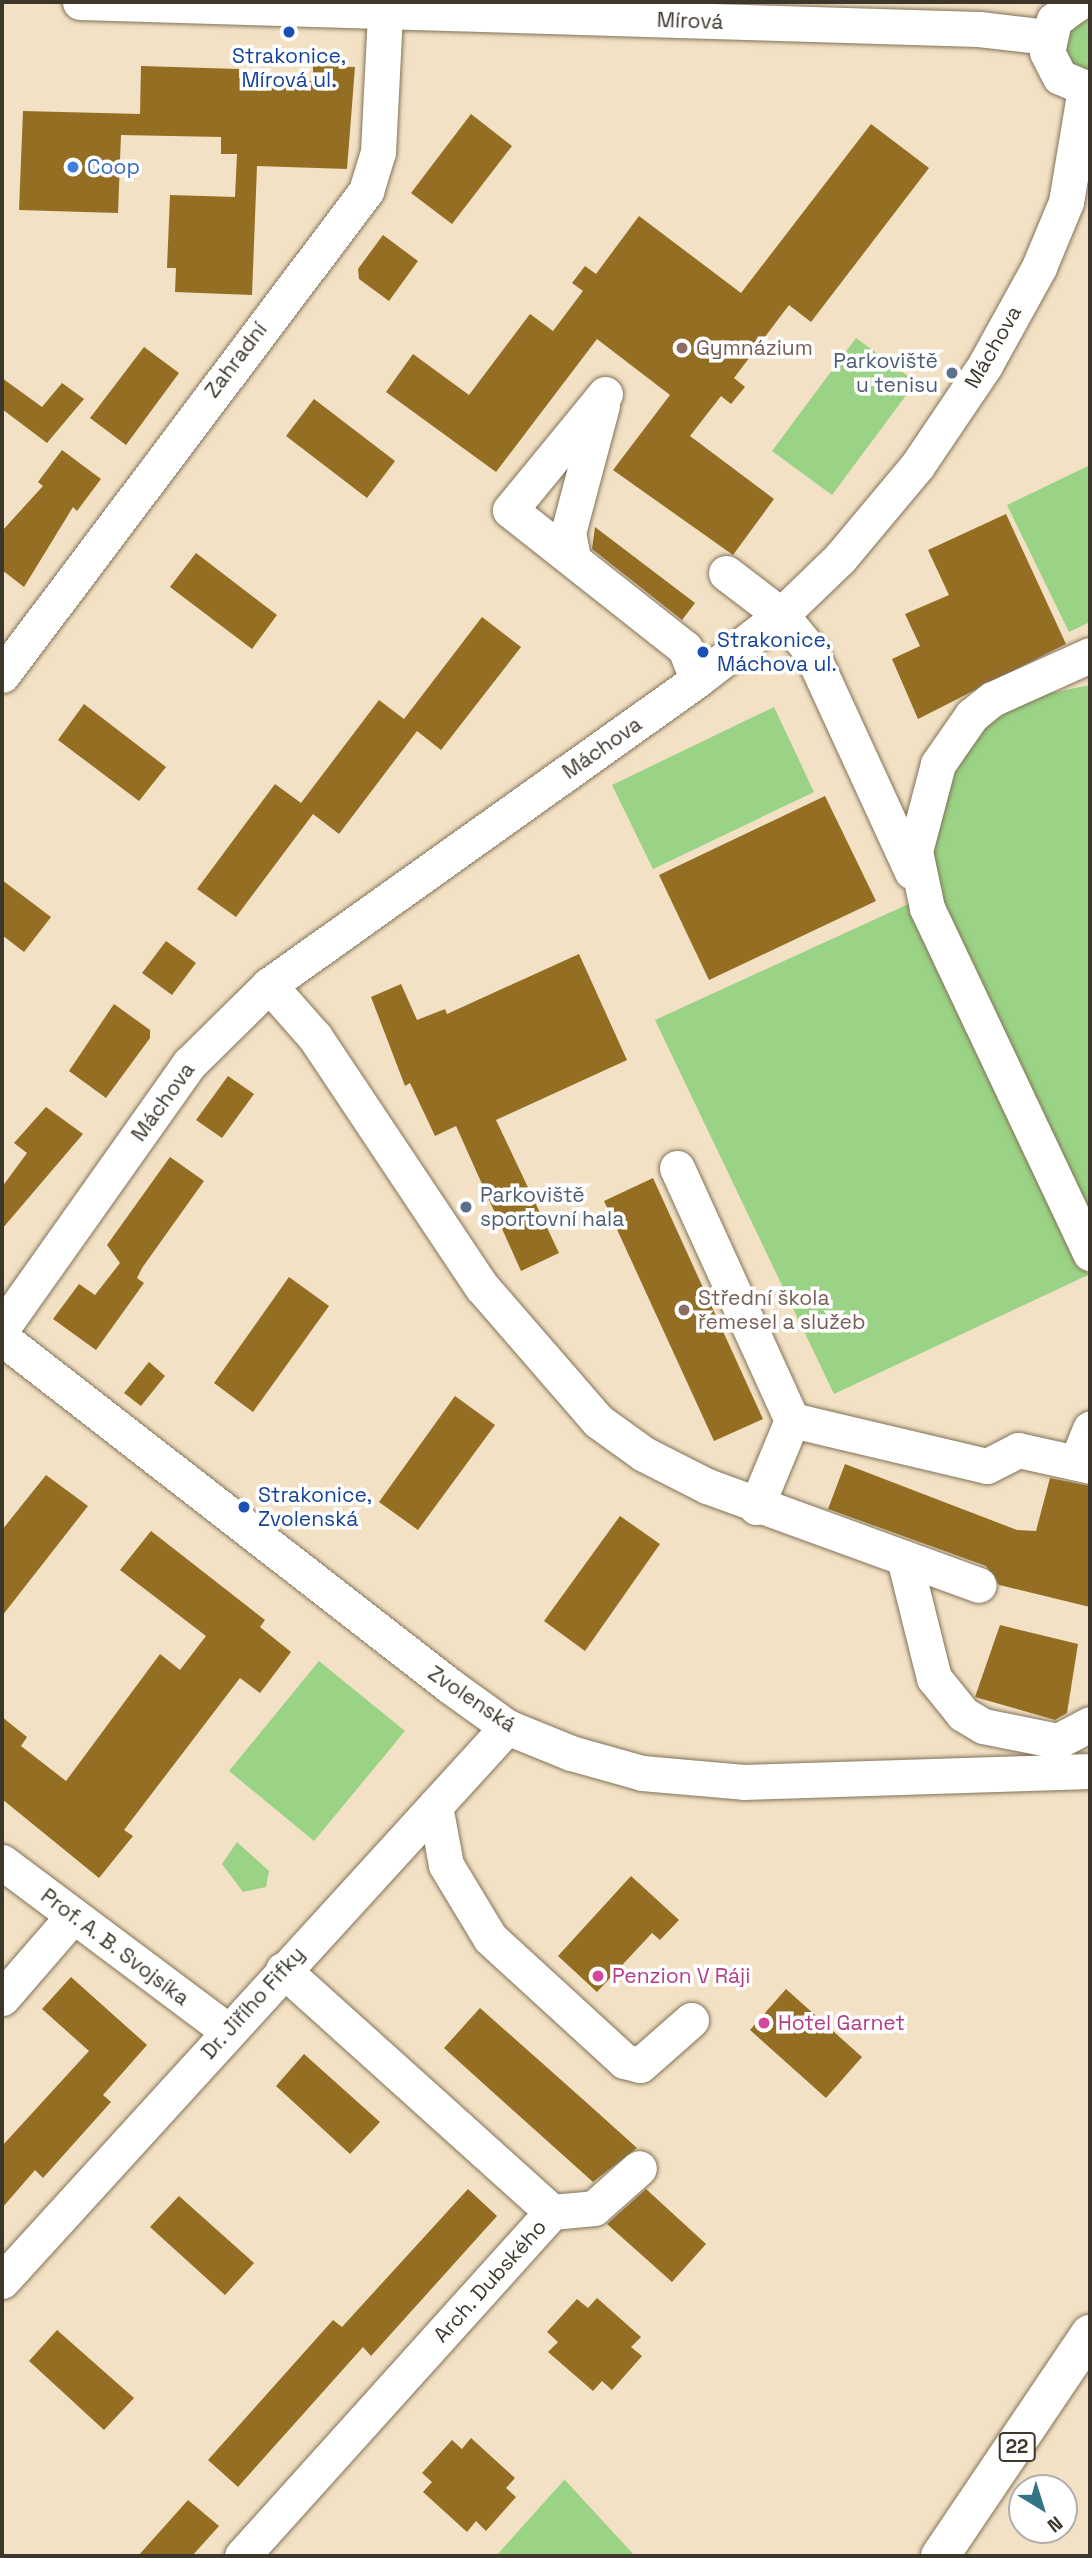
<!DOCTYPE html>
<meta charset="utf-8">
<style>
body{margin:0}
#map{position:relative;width:1092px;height:2558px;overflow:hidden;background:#f2e1c4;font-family:"Space Grotesk",sans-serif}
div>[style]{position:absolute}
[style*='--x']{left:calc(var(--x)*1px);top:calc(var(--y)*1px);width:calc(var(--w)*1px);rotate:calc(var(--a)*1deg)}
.green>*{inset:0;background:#9ad385}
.building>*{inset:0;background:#946e22}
.roads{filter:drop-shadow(0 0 2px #827359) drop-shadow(0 0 2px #827359)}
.minor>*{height:35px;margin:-17.5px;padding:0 17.5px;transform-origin:17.5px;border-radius:17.5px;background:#fff}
.major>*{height:38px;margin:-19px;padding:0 19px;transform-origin:19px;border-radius:19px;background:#fff}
.dots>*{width:19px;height:19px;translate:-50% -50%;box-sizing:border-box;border:4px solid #fff;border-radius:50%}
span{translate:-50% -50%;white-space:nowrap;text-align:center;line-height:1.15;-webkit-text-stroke:7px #fff;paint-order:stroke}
.shield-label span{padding:2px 5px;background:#fff;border:2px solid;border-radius:5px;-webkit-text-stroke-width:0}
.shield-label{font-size:19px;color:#3d372b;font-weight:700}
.street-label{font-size:21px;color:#3d372b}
.transit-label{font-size:21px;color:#164399}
.left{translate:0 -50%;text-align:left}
.shop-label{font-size:21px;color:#366cbe}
.education-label{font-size:21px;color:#785e54}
.service-label{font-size:21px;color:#4e5e75}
.right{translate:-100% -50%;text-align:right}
.hotel-label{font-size:21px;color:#b23c85}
.frame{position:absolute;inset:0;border:4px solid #3d372b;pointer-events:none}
.north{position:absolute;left:1008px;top:2474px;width:70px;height:70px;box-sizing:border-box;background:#fff;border:2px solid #b1afaa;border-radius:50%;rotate:142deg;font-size:19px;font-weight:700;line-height:28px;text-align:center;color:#3d372b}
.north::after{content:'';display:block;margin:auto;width:24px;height:32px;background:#337487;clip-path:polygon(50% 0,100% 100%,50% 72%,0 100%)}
</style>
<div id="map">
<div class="green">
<i style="clip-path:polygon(1090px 19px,1090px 71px,1073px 64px,1065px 49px,1073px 26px)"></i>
<i style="clip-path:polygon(856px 338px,916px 382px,832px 495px,772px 451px)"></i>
<i style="clip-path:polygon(1090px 465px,1090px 622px,1069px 632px,1007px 505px)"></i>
<i style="clip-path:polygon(1090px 685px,1090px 1226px,936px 904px,929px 818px,971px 739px,993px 720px,1041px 695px)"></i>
<i style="clip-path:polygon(774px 707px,814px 792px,653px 869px,612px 785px)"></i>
<i style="clip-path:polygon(915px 901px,1088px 1275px,834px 1394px,655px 1020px)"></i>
<i style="clip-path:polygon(319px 1661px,405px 1731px,314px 1841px,229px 1771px)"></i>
<i style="clip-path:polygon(237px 1842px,269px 1871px,266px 1887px,243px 1892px,222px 1864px)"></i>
<i style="clip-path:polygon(565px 2479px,565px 2480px,635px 2556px,496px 2556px)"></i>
</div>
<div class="building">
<i style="clip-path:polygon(141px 66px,239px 69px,239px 78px,313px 81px,313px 66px,355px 67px,347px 169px,257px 166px,252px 295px,175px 292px,176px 268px,167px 268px,170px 195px,235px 197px,237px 154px,221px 154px,221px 137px,121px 135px,118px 213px,19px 210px,23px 111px,140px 114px)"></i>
<i style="clip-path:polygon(471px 114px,512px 146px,452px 224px,411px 193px)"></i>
<i style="clip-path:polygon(871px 124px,929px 168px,811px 322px,789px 305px,734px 378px,745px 387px,731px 404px,721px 396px,690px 436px,774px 499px,733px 555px,613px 470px,670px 395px,597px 339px,496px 472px,386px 392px,413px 354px,469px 395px,530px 314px,553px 331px,583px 291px,572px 283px,585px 266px,596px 274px,639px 216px,741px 293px)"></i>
<i style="clip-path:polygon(383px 235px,418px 261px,389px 301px,359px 279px,358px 269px)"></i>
<i style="clip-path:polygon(144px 347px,179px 373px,126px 445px,90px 418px)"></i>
<i style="clip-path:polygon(2px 378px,42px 407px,62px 383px,84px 399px,47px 443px,2px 409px)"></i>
<i style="clip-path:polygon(314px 399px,395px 461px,367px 498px,286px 436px)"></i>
<i style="clip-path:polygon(62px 450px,101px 479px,77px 511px,73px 507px,24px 587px,2px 570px,2px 531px,43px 486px,38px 482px)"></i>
<i style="clip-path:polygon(1006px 514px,1066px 644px,918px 719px,892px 659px,920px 646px,905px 614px,949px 595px,928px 550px)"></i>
<i style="clip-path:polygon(595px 527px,695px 603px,682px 620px,592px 549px)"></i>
<i style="clip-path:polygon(196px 553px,277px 615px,252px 649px,170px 587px)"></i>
<i style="clip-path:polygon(482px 617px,521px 647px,441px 750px,417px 731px,339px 834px,313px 814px,236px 917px,197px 889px,275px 784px,301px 803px,379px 700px,404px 719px)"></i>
<i style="clip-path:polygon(84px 704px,166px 767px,139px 801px,58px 740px)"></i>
<i style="clip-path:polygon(825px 796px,876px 901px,709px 980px,659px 875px)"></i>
<i style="clip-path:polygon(2px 880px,51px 917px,24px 952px,2px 935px)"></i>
<i style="clip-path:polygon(166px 941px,196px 963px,172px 995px,142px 973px)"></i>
<i style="clip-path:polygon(579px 954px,627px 1060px,496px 1120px,559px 1253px,521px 1271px,456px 1126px,435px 1136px,410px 1083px,405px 1086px,371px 997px,401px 984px,417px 1020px,445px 1009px,447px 1014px)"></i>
<i style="clip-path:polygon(114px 1004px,150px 1030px,150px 1038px,106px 1098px,69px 1071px)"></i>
<i style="clip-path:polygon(228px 1076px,254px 1094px,222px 1138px,196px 1120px)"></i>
<i style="clip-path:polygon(46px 1107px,83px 1134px,2px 1229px,2px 1187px,27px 1153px,14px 1143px)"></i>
<i style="clip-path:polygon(170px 1157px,204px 1181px,142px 1268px,137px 1278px,144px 1283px,96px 1350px,53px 1319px,79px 1284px,95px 1295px,120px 1263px,107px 1245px)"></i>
<i style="clip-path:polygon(653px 1178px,763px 1419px,714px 1441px,604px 1201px)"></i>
<i style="clip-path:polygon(289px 1277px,329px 1306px,253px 1412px,214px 1383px)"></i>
<i style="clip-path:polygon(149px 1362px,165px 1376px,141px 1406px,124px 1393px)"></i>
<i style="clip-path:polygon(455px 1396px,495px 1425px,418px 1530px,379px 1502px)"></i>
<i style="clip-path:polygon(845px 1464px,1017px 1530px,1036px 1531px,1050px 1478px,1090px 1486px,1090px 1607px,999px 1585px,986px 1566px,828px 1509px)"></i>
<i style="clip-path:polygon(46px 1475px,88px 1506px,2px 1616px,2px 1530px)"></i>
<i style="clip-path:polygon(620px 1516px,660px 1544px,585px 1651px,544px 1621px)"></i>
<i style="clip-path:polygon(151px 1531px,265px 1620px,260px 1627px,291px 1652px,260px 1693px,240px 1678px,124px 1830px,133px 1836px,99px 1878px,2px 1799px,2px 1717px,27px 1737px,21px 1746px,66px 1781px,160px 1654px,180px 1670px,206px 1636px,120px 1570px)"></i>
<i style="clip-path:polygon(1000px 1625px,1078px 1644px,1067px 1713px,1055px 1720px,975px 1697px)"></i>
<i style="clip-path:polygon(631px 1876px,679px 1920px,660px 1940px,652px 1933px,597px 1992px,558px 1956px)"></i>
<i style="clip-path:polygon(71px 1977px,147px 2045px,103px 2095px,111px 2102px,43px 2178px,35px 2170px,2px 2208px,2px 2146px,89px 2051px,42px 2009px)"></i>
<i style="clip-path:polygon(786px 1989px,862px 2057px,826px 2098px,750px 2030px)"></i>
<i style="clip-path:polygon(480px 2008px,587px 2103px,637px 2148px,593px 2182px,496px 2095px,444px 2048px)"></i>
<i style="clip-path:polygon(304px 2054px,380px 2122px,350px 2154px,276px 2086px)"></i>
<i style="clip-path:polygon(468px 2189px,497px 2216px,371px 2356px,363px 2347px,238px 2487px,208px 2460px,333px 2320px,342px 2327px)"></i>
<i style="clip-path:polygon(646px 2189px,706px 2244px,672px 2282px,607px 2224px)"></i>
<i style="clip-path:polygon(179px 2196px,254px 2263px,225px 2295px,150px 2227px)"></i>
<i style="clip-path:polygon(597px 2298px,641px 2337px,631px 2347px,642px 2356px,612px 2390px,602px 2381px,593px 2391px,548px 2352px,558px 2342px,547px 2332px,577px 2299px,588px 2308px)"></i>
<i style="clip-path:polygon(57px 2330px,134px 2398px,104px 2430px,29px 2361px)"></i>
<i style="clip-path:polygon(471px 2438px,515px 2478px,506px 2488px,516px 2497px,486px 2531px,476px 2521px,467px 2532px,423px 2492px,432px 2482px,422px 2473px,452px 2440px,462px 2449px)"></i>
<i style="clip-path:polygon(188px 2500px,219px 2526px,192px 2556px,138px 2556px)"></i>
</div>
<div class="roads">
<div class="minor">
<i style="--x:80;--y:2;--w:899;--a:1.72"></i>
<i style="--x:979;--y:29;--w:68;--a:6.7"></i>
<i style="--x:1079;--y:2;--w:31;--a:144"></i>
<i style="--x:1054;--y:20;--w:33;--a:102"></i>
<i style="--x:1047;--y:52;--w:28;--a:63"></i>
<i style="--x:1060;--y:77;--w:33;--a:23"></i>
<i style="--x:605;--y:394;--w:150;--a:129.3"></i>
<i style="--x:510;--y:510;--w:223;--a:38.3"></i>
<i style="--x:685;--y:648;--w:34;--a:69"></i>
<i style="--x:573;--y:558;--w:25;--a:-101"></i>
<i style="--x:568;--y:533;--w:132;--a:-75.1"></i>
<i style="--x:726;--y:573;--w:69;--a:37.4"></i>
<i style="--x:781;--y:615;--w:45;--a:50.4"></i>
<i style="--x:810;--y:650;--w:244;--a:65.3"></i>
<i style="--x:1090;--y:655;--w:107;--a:155.8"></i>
<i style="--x:992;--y:699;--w:26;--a:141"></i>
<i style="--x:972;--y:715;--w:60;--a:124.8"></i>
<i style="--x:938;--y:764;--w:90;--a:104.8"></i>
<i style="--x:915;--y:851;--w:58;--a:78.1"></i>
<i style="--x:927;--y:908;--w:382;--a:64.7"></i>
<i style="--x:2;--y:675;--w:606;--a:-53.05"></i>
<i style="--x:366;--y:191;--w:41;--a:-72.9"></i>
<i style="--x:378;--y:152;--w:139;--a:-87.1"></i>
<i style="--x:269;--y:985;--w:69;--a:48.5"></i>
<i style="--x:315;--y:1037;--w:301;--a:56.3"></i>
<i style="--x:482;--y:1287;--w:177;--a:49.1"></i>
<i style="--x:598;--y:1421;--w:57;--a:35.7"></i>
<i style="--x:644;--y:1454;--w:71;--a:26.9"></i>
<i style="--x:707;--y:1486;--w:289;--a:20"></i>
<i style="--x:677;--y:1168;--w:277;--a:65.5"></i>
<i style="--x:2;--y:1328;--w:324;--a:-54.7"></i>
<i style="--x:189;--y:1064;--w:112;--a:-44.6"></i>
<i style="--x:269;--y:985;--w:526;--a:-35.47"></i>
<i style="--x:697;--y:680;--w:106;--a:-37.7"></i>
<i style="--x:781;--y:615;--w:82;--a:-44"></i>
<i style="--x:840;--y:558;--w:120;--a:-50.1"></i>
<i style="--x:917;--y:466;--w:122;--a:-56"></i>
<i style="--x:985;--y:365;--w:112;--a:-61.1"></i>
<i style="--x:1039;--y:267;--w:70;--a:-67.4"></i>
<i style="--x:1066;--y:202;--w:115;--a:-80.5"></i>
<i style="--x:2;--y:1338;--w:567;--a:37.84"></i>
<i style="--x:450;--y:1686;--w:70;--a:35.7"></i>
<i style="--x:507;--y:1727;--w:69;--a:22.1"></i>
<i style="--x:571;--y:1753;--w:74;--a:15.7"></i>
<i style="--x:642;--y:1773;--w:102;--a:5"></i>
<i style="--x:744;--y:1782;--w:346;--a:-1.8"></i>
<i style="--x:1077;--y:1461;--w:35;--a:-68"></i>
<i style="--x:756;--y:1507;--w:94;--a:-67.5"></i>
<i style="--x:792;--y:1420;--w:200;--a:13.3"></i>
<i style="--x:987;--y:1466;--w:35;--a:-27"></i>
<i style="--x:1018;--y:1450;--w:74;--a:12.5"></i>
<i style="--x:904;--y:1558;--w:124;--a:76"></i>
<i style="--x:934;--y:1678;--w:46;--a:51.1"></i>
<i style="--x:963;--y:1714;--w:23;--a:31"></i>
<i style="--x:983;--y:1726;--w:76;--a:11.3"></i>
<i style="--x:1058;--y:1741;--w:36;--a:-28"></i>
<i style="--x:435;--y:1806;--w:60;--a:79.4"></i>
<i style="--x:446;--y:1865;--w:85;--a:58.9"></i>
<i style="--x:490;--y:1938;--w:182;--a:42.5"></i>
<i style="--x:624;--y:2061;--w:16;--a:14"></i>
<i style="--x:640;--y:2065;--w:68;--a:-41.4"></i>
<i style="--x:2;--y:1862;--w:282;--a:36.8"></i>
<i style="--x:2;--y:1998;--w:108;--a:-49.1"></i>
<i style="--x:552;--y:2212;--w:42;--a:-5.4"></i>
<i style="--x:594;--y:2208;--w:60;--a:-41.6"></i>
<i style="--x:2;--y:2281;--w:750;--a:-47.65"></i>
<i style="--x:242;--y:2556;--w:463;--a:-48"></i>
<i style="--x:552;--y:2212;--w:362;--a:-138"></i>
</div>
<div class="major">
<i style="--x:940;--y:2556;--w:268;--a:-56"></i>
</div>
</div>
<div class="dots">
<i style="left:289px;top:32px;background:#1a4fb4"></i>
<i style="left:73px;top:167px;background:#3f7fe0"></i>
<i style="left:682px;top:348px;background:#8d6e63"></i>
<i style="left:952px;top:373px;background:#5c6f8a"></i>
<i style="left:703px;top:652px;background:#1a4fb4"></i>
<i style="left:466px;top:1207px;background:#5c6f8a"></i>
<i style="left:684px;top:1310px;background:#8d6e63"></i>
<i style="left:244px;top:1507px;background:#1a4fb4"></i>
<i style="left:598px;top:1976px;background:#d1479c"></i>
<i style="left:764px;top:2023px;background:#d1479c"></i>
</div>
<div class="shield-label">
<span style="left:1017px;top:2447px">22</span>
</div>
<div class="street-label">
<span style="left:690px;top:21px;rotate:2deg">Mírová</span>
<span style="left:993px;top:347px;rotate:-60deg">Máchova</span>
<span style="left:236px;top:360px;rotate:-53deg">Zahradní</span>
<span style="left:602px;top:748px;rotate:-35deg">Máchova</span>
<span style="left:163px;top:1102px;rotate:-54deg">Máchova</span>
<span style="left:472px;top:1699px;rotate:34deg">Zvolenská</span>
<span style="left:115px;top:1947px;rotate:37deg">Prof. A. B. Svojsíka</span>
<span style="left:253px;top:2003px;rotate:-48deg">Dr. Jiřího Fifky</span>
<span style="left:490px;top:2281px;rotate:-48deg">Arch. Dubského</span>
</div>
<div class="transit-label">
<span style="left:289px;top:68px">Strakonice,<br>Mírová ul.</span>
<span class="left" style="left:717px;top:652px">Strakonice,<br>Máchova ul.</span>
<span class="left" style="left:258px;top:1507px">Strakonice,<br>Zvolenská</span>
</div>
<div class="shop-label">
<span class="left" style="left:87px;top:167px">Coop</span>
</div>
<div class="education-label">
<span class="left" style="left:696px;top:348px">Gymnázium</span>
<span class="left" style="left:698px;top:1310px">Střední škola<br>řemesel a služeb</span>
</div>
<div class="service-label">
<span class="right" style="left:938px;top:373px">Parkoviště<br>u tenisu</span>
<span class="left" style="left:480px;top:1207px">Parkoviště<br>sportovní hala</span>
</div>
<div class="hotel-label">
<span class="left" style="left:612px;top:1976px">Penzion V Ráji</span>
<span class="left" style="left:778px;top:2023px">Hotel Garnet</span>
</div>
<div class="frame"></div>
<div class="north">N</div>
</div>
